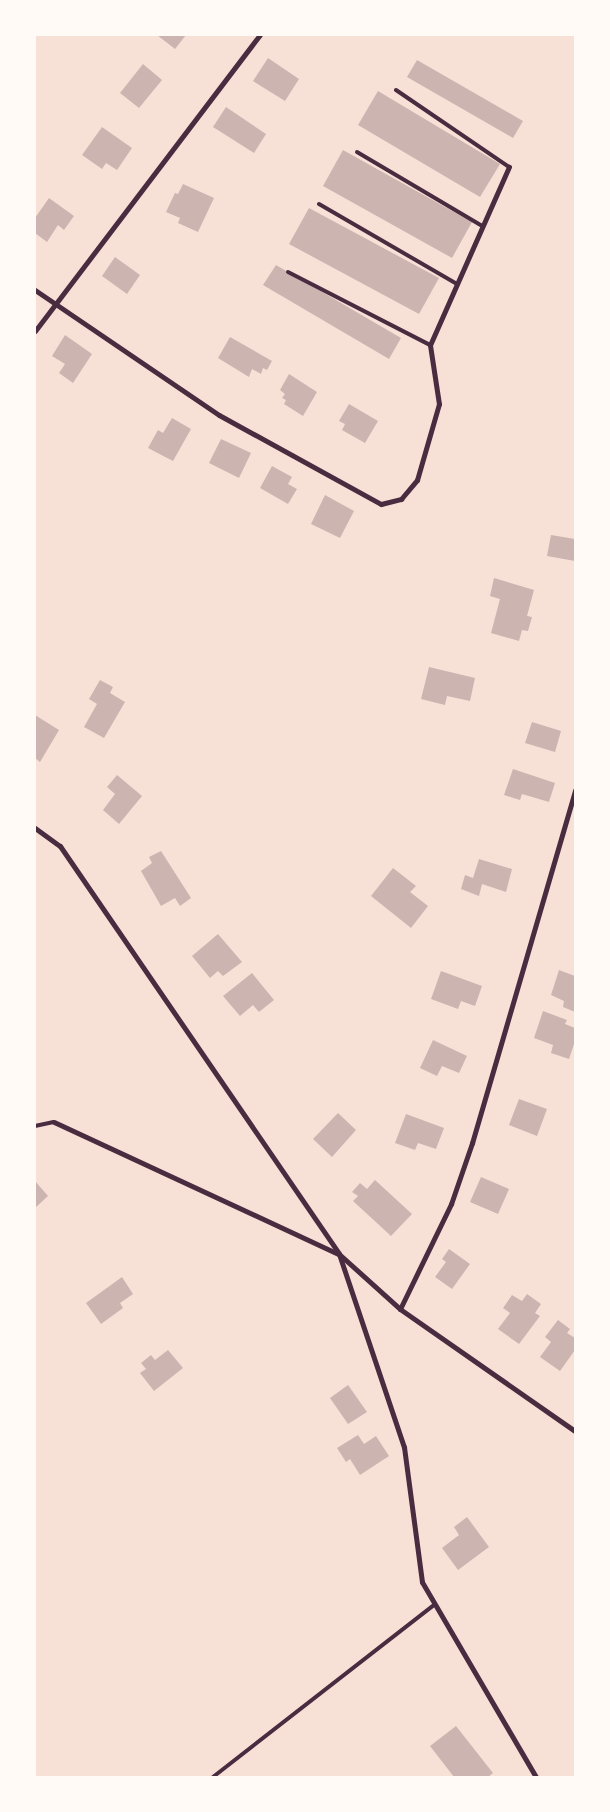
<!DOCTYPE html>
<style>
body{margin:0}
#map{position:relative;width:610px;height:1812px;overflow:hidden;background:#f7e1d7;font-family:Ubuntu,sans-serif}
div>[style]{position:absolute}
[style*='--x']{left:calc(var(--x)*1px);top:calc(var(--y)*1px);width:calc(var(--w)*1px);rotate:calc(var(--a)*1deg)}
.building>*{inset:0;background:#ccb4b1}
.service>*{height:4px;margin:-2px;padding:0 2px;transform-origin:2px;border-radius:2px;background:#4a2c40}
.minor>*{height:5px;margin:-2.5px;padding:0 2.5px;transform-origin:2.5px;border-radius:2.5px;background:#4a2c40}
span{translate:-50% -50%;white-space:nowrap;text-align:center;line-height:1.15;-webkit-text-stroke:4px #fffaf5;paint-order:stroke}
.frame{position:absolute;inset:0;border:36px solid #fffaf5;pointer-events:none}
</style>
<div id="map">
<div class="building">
<i style="clip-path:polygon(157px 35px,186px 35px,175px 49px)"></i>
<i style="clip-path:polygon(268px 58px,299px 79px,285px 101px,253px 81px)"></i>
<i style="clip-path:polygon(417px 60px,523px 121px,513px 138px,407px 77px)"></i>
<i style="clip-path:polygon(143px 64px,162px 80px,139px 108px,120px 93px)"></i>
<i style="clip-path:polygon(378px 91px,500px 164px,480px 197px,358px 125px)"></i>
<i style="clip-path:polygon(226px 107px,266px 134px,254px 153px,213px 127px)"></i>
<i style="clip-path:polygon(102px 127px,132px 148px,117px 170px,106px 163px,102px 169px,82px 155px)"></i>
<i style="clip-path:polygon(343px 150px,472px 222px,452px 258px,323px 186px)"></i>
<i style="clip-path:polygon(183px 184px,214px 198px,198px 232px,178px 223px,180px 218px,166px 212px,175px 193px,178px 194px)"></i>
<i style="clip-path:polygon(49px 198px,74px 216px,64px 230px,58px 225px,47px 242px,35px 233px,35px 218px)"></i>
<i style="clip-path:polygon(309px 208px,439px 278px,419px 314px,289px 244px)"></i>
<i style="clip-path:polygon(115px 257px,140px 275px,127px 294px,102px 276px)"></i>
<i style="clip-path:polygon(276px 265px,401px 338px,389px 359px,263px 285px)"></i>
<i style="clip-path:polygon(65px 335px,92px 354px,73px 383px,59px 373px,65px 364px,52px 356px)"></i>
<i style="clip-path:polygon(230px 337px,272px 361px,267px 370px,263px 368px,261px 374px,252px 369px,249px 377px,218px 358px)"></i>
<i style="clip-path:polygon(289px 374px,317px 392px,303px 416px,284px 404px,286px 400px,282px 398px,285px 394px,280px 390px)"></i>
<i style="clip-path:polygon(349px 404px,378px 421px,365px 443px,342px 430px,345px 424px,339px 421px)"></i>
<i style="clip-path:polygon(172px 418px,191px 429px,173px 461px,148px 448px,158px 430px,163px 433px)"></i>
<i style="clip-path:polygon(221px 439px,251px 453px,239px 478px,209px 463px)"></i>
<i style="clip-path:polygon(272px 466px,292px 477px,288px 484px,297px 489px,288px 504px,260px 488px)"></i>
<i style="clip-path:polygon(325px 495px,354px 511px,340px 538px,311px 524px)"></i>
<i style="clip-path:polygon(551px 535px,575px 539px,575px 561px,547px 556px)"></i>
<i style="clip-path:polygon(494px 578px,534px 590px,527px 616px,532px 617px,528px 631px,522px 630px,519px 641px,491px 633px,500px 599px,490px 596px)"></i>
<i style="clip-path:polygon(429px 667px,475px 678px,470px 701px,447px 696px,445px 705px,421px 699px)"></i>
<i style="clip-path:polygon(100px 680px,113px 687px,110px 693px,125px 702px,104px 738px,84px 727px,97px 704px,89px 699px)"></i>
<i style="clip-path:polygon(35px 715px,59px 730px,40px 762px,35px 758px)"></i>
<i style="clip-path:polygon(532px 722px,561px 731px,555px 752px,525px 743px)"></i>
<i style="clip-path:polygon(513px 769px,555px 783px,549px 802px,522px 794px,520px 800px,504px 795px)"></i>
<i style="clip-path:polygon(117px 775px,142px 796px,119px 824px,103px 810px,115px 794px,107px 787px)"></i>
<i style="clip-path:polygon(161px 851px,191px 898px,180px 906px,175px 898px,161px 906px,141px 871px,152px 863px,149px 857px)"></i>
<i style="clip-path:polygon(479px 859px,512px 869px,506px 892px,482px 884px,479px 896px,461px 889px,465px 875px,473px 878px)"></i>
<i style="clip-path:polygon(393px 868px,416px 886px,410px 892px,428px 906px,411px 928px,371px 896px)"></i>
<i style="clip-path:polygon(218px 934px,242px 962px,223px 976px,218px 971px,210px 978px,192px 956px)"></i>
<i style="clip-path:polygon(559px 970px,575px 976px,575px 1012px,563px 1007px,564px 1001px,551px 995px)"></i>
<i style="clip-path:polygon(441px 971px,482px 986px,475px 1006px,461px 1001px,458px 1009px,431px 999px)"></i>
<i style="clip-path:polygon(252px 973px,274px 1000px,259px 1012px,253px 1005px,240px 1016px,223px 996px)"></i>
<i style="clip-path:polygon(543px 1011px,567px 1020px,565px 1024px,575px 1028px,575px 1041px,569px 1059px,551px 1053px,553px 1045px,534px 1038px)"></i>
<i style="clip-path:polygon(433px 1040px,467px 1056px,459px 1073px,442px 1066px,437px 1076px,420px 1068px)"></i>
<i style="clip-path:polygon(519px 1099px,547px 1109px,537px 1136px,509px 1125px)"></i>
<i style="clip-path:polygon(338px 1113px,356px 1130px,332px 1157px,313px 1139px)"></i>
<i style="clip-path:polygon(406px 1114px,444px 1128px,436px 1149px,418px 1143px,415px 1150px,395px 1143px)"></i>
<i style="clip-path:polygon(481px 1177px,509px 1189px,498px 1214px,470px 1202px)"></i>
<i style="clip-path:polygon(375px 1180px,412px 1214px,391px 1236px,353px 1201px,358px 1196px,352px 1192px,360px 1183px,367px 1189px)"></i>
<i style="clip-path:polygon(35px 1181px,48px 1196px,35px 1208px)"></i>
<i style="clip-path:polygon(449px 1249px,470px 1264px,452px 1289px,435px 1277px,446px 1262px,442px 1259px)"></i>
<i style="clip-path:polygon(122px 1277px,133px 1294px,120px 1303px,123px 1308px,101px 1324px,86px 1303px)"></i>
<i style="clip-path:polygon(527px 1294px,541px 1304px,535px 1313px,540px 1316px,519px 1344px,498px 1329px,510px 1313px,503px 1308px,512px 1295px,522px 1301px)"></i>
<i style="clip-path:polygon(558px 1320px,570px 1329px,567px 1333px,575px 1338px,575px 1350px,560px 1371px,540px 1357px,551px 1342px,545px 1337px)"></i>
<i style="clip-path:polygon(168px 1350px,183px 1368px,154px 1391px,140px 1373px,146px 1369px,141px 1363px,151px 1355px,155px 1360px)"></i>
<i style="clip-path:polygon(348px 1385px,367px 1412px,348px 1424px,330px 1398px)"></i>
<i style="clip-path:polygon(358px 1435px,364px 1444px,376px 1436px,389px 1456px,360px 1475px,350px 1459px,346px 1462px,337px 1448px)"></i>
<i style="clip-path:polygon(467px 1517px,489px 1547px,458px 1570px,442px 1548px,459px 1535px,454px 1527px)"></i>
<i style="clip-path:polygon(456px 1726px,493px 1773px,488px 1777px,454px 1777px,430px 1746px)"></i>
</div>
<div class="service">
<i style="--x:396;--y:90;--w:137;--a:34.3"></i>
<i style="--x:357;--y:152;--w:145;--a:30.6"></i>
<i style="--x:319;--y:204;--w:160;--a:30.1"></i>
<i style="--x:288;--y:272;--w:160;--a:27.2"></i>
<i style="--x:35;--y:1126;--w:19;--a:-12"></i>
<i style="--x:213;--y:1777;--w:281;--a:-37.9"></i>
</div>
<div class="minor">
<i style="--x:35;--y:290;--w:222;--a:34.2"></i>
<i style="--x:219;--y:415;--w:185;--a:28.8"></i>
<i style="--x:381;--y:504;--w:21;--a:-14"></i>
<i style="--x:401;--y:499;--w:25;--a:-50"></i>
<i style="--x:417;--y:480;--w:79;--a:-73.9"></i>
<i style="--x:439;--y:404;--w:60;--a:-98.7"></i>
<i style="--x:430;--y:345;--w:195;--a:-66.1"></i>
<i style="--x:35;--y:331;--w:372;--a:-52.8"></i>
<i style="--x:35;--y:828;--w:31;--a:36"></i>
<i style="--x:60;--y:846;--w:494;--a:55.6"></i>
<i style="--x:339;--y:1254;--w:82;--a:42"></i>
<i style="--x:400;--y:1309;--w:213;--a:34.9"></i>
<i style="--x:54;--y:1122;--w:314;--a:24.9"></i>
<i style="--x:339;--y:1254;--w:204;--a:71.4"></i>
<i style="--x:404;--y:1447;--w:136;--a:82.4"></i>
<i style="--x:422;--y:1582;--w:226;--a:59.7"></i>
<i style="--x:400;--y:1309;--w:117;--a:-64.1"></i>
<i style="--x:451;--y:1204;--w:65;--a:-71"></i>
<i style="--x:472;--y:1143;--w:368;--a:-73.7"></i>
</div>
<div class="frame"></div>
</div>
